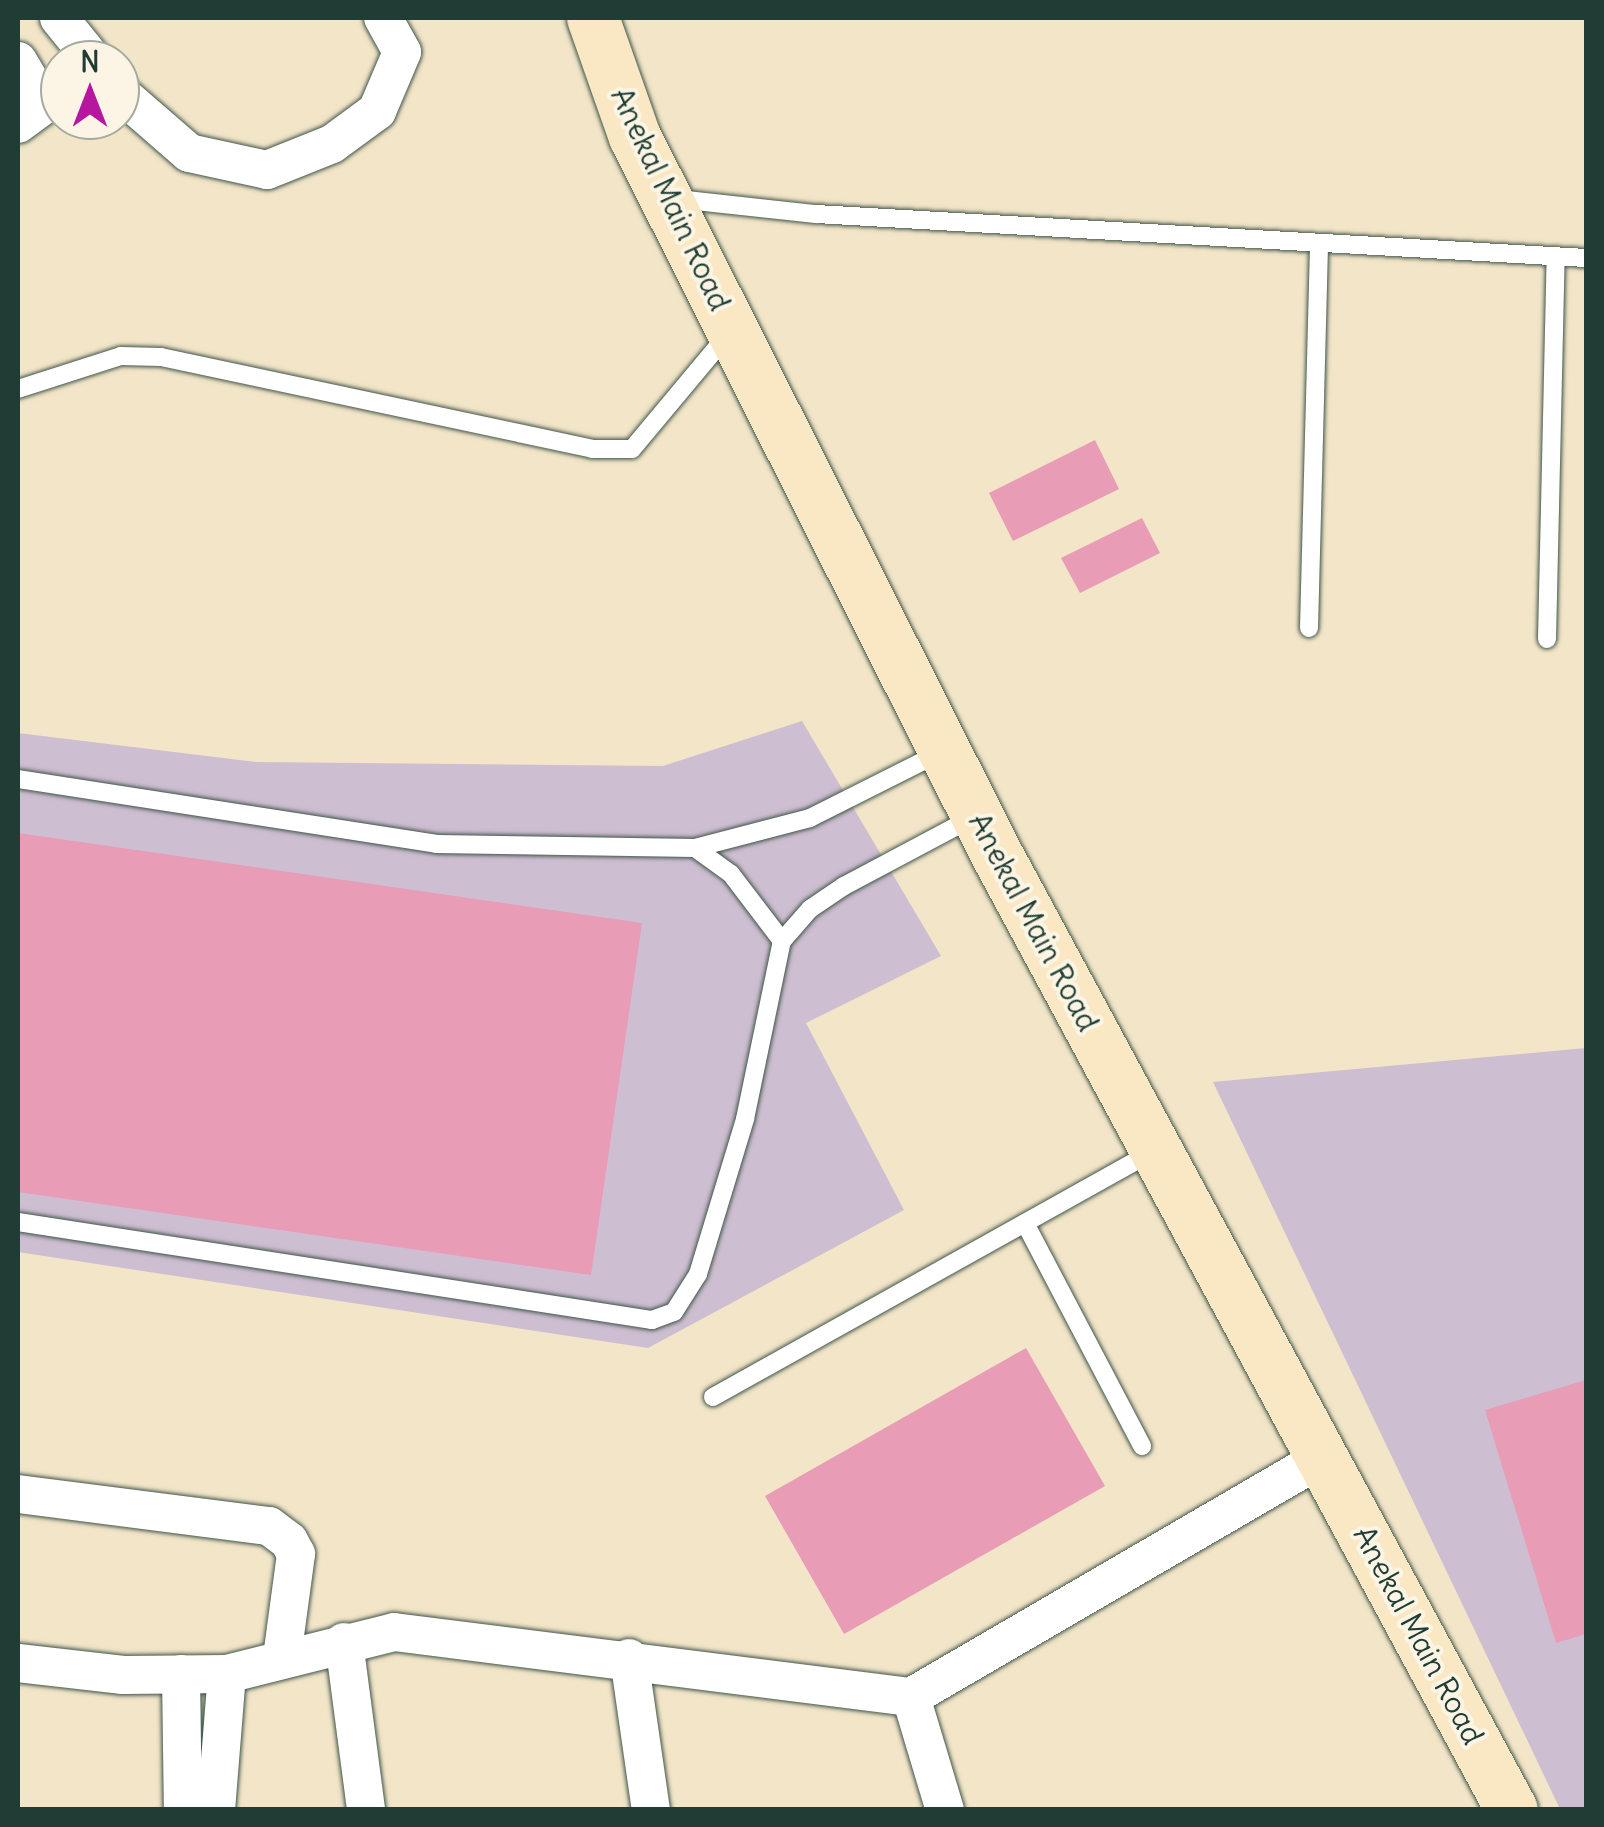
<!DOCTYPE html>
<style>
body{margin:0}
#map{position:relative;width:1604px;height:1827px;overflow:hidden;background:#f3e5c8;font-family:Delius,sans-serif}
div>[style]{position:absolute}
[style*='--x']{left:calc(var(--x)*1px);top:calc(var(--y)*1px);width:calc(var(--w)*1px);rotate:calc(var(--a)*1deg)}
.industrial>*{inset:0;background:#cebed1}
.building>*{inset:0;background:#e89cb6}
.roads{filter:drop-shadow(0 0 2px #3f564a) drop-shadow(0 0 2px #3f564a)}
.service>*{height:18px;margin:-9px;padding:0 9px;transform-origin:9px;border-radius:9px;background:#fff}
.minor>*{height:38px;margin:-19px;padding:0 19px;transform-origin:19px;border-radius:19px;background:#fff}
.secondary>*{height:52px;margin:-26px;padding:0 26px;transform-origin:26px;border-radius:26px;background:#fae7c3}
span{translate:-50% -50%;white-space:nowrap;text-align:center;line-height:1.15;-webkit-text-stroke:8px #fcf5e5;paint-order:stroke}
.street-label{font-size:30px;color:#1f3d34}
.frame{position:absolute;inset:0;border:20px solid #1f3d34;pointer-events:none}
.north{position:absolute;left:40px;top:40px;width:100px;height:100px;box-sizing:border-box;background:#fcf5e5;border:2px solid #a4ab9e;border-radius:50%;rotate:0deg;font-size:28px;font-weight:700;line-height:40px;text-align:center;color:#1f3d34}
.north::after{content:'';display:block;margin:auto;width:35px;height:45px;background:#b5179e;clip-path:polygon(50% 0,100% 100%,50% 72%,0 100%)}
</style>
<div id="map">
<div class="industrial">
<i style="clip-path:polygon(802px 721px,941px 956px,806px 1023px,904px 1210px,648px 1348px,18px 1252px,18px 733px,256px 762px,663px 766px)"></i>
<i style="clip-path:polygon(1586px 1048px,1586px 1809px,1560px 1809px,1213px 1082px)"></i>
</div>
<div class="building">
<i style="clip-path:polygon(1095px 440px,1119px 489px,1013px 541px,989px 493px)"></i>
<i style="clip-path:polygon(1142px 518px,1160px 553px,1080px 593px,1061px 558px)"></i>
<i style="clip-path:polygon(18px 833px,642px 923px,591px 1275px,18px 1192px)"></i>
<i style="clip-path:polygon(1026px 1348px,1105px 1486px,844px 1634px,765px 1496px)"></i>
<i style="clip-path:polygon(1586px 1380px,1586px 1634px,1556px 1643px,1485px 1410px)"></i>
</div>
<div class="roads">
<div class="service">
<i style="--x:677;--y:199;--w:140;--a:6.2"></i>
<i style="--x:816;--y:214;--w:771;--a:3.27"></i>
<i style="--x:18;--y:389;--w:108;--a:-17.8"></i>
<i style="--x:121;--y:356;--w:40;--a:1.4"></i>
<i style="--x:161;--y:357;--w:441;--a:12"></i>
<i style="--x:592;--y:449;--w:40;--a:0"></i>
<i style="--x:632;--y:449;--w:151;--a:-50.1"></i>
<i style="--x:1309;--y:628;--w:383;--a:-88.5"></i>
<i style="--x:1547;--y:639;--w:383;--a:-88.7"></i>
<i style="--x:18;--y:779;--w:423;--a:8.8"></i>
<i style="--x:436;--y:844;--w:259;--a:0.9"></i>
<i style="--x:695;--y:848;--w:119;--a:-14.6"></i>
<i style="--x:810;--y:818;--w:144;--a:-26.7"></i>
<i style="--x:695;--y:848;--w:44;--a:35.8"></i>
<i style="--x:731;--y:874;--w:84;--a:52.7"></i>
<i style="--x:18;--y:1222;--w:642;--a:8.79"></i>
<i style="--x:652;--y:1320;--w:23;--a:-20"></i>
<i style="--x:674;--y:1312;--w:45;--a:-57.7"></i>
<i style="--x:698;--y:1274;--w:162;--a:-73.1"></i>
<i style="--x:745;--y:1119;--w:182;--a:-78.3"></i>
<i style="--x:782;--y:941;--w:43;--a:-48.8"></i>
<i style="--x:810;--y:909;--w:41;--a:-34.1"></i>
<i style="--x:844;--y:886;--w:147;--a:-28"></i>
<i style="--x:1025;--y:1223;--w:252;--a:62.3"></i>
<i style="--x:713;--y:1397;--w:503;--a:-29.17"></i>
</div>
<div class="minor">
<i style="--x:59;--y:18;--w:54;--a:51"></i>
<i style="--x:18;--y:61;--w:51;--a:59.4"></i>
<i style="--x:44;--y:105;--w:32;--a:144"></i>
<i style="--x:120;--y:93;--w:91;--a:41"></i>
<i style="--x:189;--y:153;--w:80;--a:12.3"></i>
<i style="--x:267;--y:170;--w:70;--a:-21.8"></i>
<i style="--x:332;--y:144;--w:56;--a:-36.3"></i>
<i style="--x:377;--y:111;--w:64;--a:-67"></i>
<i style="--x:402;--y:52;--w:39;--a:-119"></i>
<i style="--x:18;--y:1494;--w:253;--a:7.3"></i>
<i style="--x:269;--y:1526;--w:25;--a:37"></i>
<i style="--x:289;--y:1541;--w:15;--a:62"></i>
<i style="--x:296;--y:1554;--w:105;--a:97.7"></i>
<i style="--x:344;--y:1642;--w:169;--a:82.5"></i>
<i style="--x:629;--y:1658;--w:154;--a:81.8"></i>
<i style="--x:18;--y:1663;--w:106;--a:6.5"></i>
<i style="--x:123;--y:1675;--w:104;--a:-0.6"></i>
<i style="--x:227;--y:1674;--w:172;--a:-14.1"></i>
<i style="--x:394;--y:1632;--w:521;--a:7.17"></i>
<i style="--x:911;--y:1697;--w:478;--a:-30.2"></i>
<i style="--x:181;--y:1674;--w:136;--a:89.2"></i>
<i style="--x:911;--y:1697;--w:118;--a:73.3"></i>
<i style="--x:216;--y:1810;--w:136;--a:-85.4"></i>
</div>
<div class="secondary">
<i style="--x:593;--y:18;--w:126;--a:70.6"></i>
<i style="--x:635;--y:137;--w:802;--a:63.24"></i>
<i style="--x:996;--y:853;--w:1087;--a:61.67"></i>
</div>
</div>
<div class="street-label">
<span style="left:671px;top:199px;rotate:65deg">Anekal Main Road</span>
<span style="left:1034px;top:922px;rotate:62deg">Anekal Main Road</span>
<span style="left:1419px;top:1635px;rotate:62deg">Anekal Main Road</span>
</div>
<div class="frame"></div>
<div class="north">N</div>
</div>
